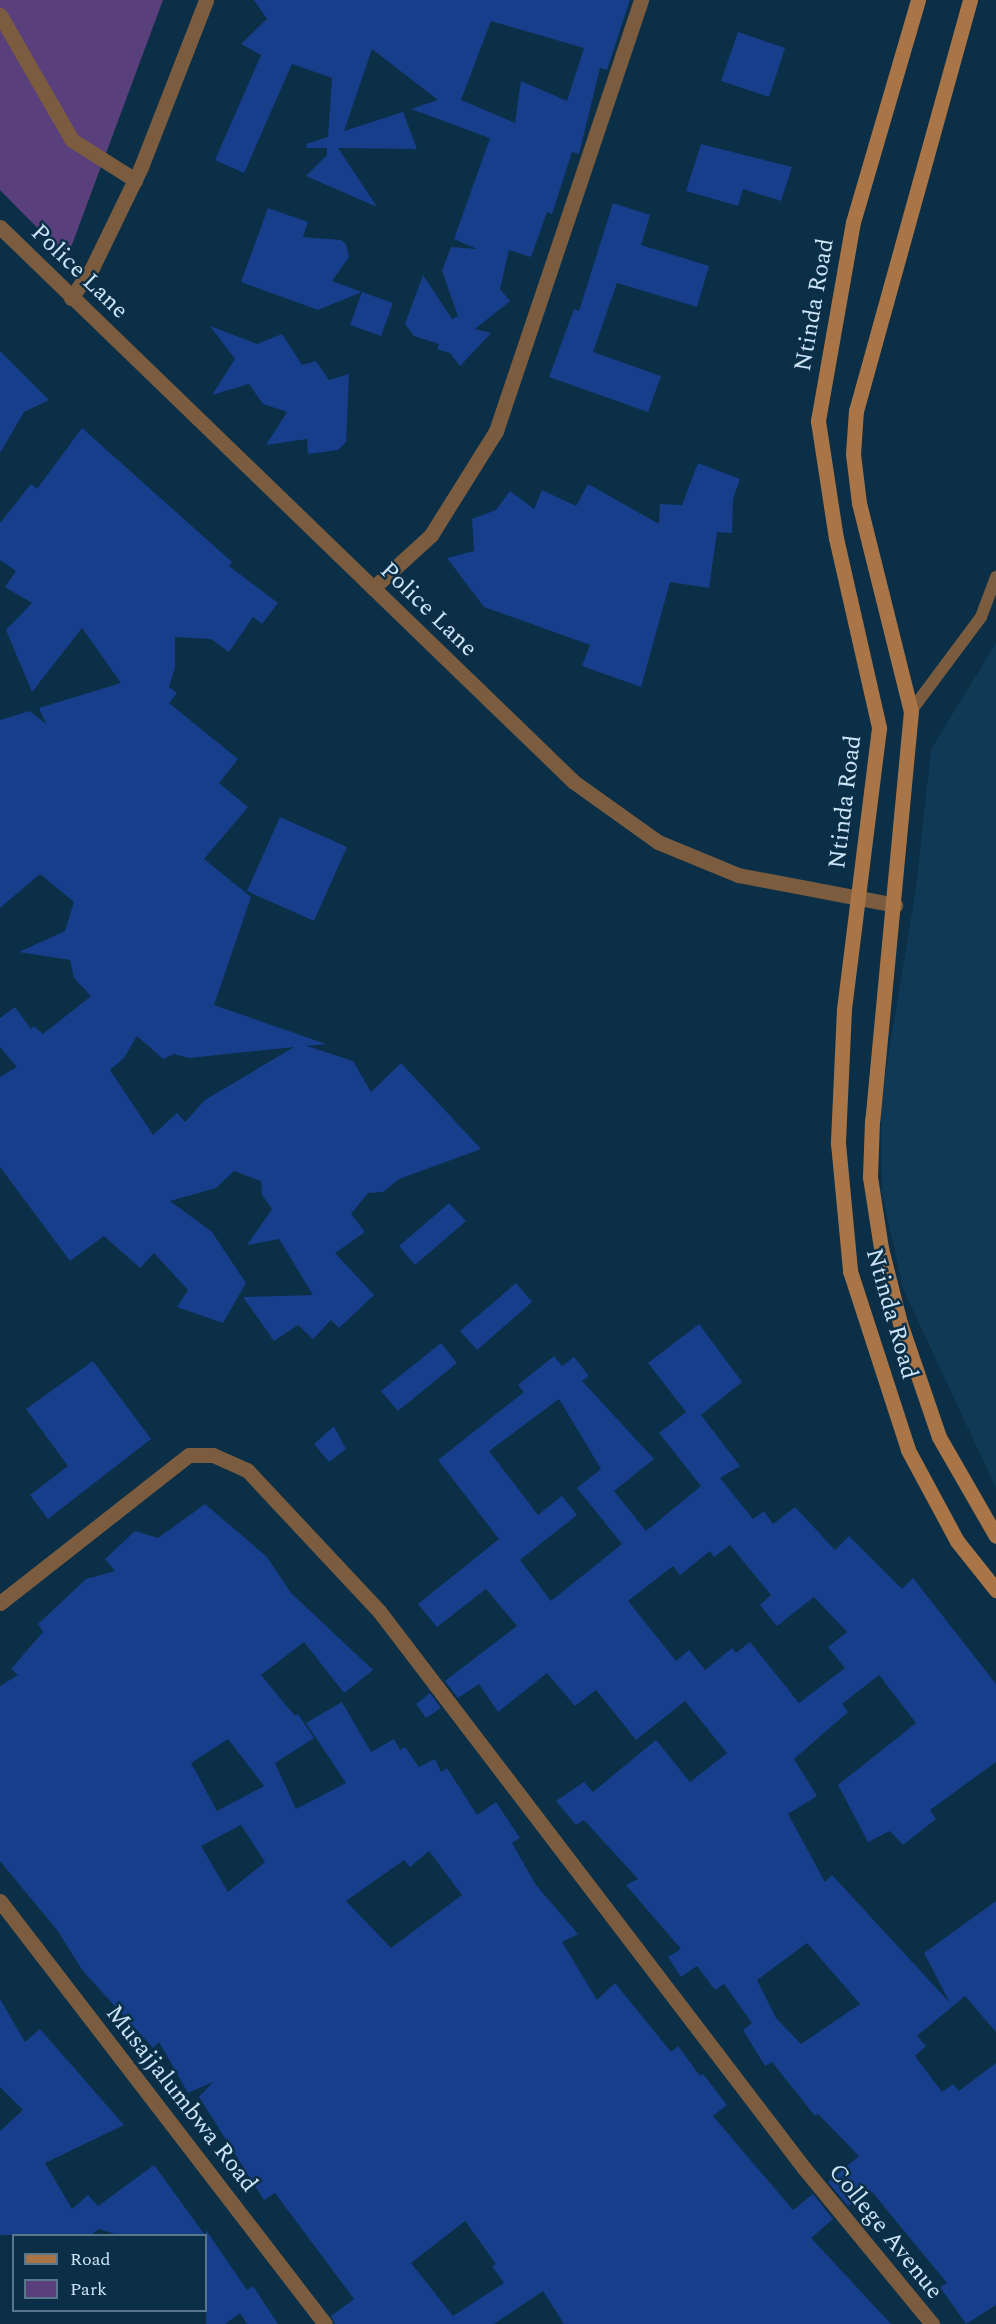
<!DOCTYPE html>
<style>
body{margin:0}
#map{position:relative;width:996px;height:2324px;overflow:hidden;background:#0b2f46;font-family:Spectral,serif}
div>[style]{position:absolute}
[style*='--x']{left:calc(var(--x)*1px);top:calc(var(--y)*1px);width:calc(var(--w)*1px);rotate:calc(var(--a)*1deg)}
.built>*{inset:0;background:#0f3954}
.green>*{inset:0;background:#59407c}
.building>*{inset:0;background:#173e8a}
.service>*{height:12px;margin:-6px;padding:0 6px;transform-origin:6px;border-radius:6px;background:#7c5c3f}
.minor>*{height:15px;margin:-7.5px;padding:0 7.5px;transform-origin:7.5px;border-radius:7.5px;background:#7c5c3f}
.secondary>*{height:15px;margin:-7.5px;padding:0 7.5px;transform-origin:7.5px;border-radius:7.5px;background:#aa7546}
span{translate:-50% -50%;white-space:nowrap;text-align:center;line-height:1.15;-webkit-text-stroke:5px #0b2f46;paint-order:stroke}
.street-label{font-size:24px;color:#cce4f7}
.legend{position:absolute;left:12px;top:2234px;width:195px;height:78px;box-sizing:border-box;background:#0b2f46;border:2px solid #58778d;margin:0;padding:8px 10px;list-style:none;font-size:18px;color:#cce4f7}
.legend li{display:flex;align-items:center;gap:12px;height:30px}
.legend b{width:30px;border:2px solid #58778d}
</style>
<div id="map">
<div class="built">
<i style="clip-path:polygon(996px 643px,996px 1488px,903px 1289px,882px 1193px,881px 1100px,916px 887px,931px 749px)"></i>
</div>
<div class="green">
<i style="clip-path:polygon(0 0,163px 0,67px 258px,0 190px)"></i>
</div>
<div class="building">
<i style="clip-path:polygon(evenodd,254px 0,630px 0,607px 70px,600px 68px,579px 154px,572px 152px,552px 214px,547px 212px,531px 257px,509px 250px,500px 289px,510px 301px,475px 329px,491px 333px,460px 366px,450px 353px,437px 349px,439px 344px,414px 336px,405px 324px,423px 275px,452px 319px,458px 316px,442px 271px,451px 247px,477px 249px,454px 239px,490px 138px,411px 109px,438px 100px,372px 49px,344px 131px,403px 112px,417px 149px,338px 148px,377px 207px,306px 176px,327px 155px,327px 148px,307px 148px,306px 144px,328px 137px,332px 78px,292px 64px,244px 173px,215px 160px,261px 55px,241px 44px,267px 19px,254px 0,491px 21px,584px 48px,567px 101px,521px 81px,515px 123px,461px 100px,491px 21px)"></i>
<i style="clip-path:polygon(738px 32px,785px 48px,769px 97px,721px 81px)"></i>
<i style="clip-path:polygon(701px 144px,792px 167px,781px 201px,743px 189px,738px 206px,686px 191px)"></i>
<i style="clip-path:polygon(613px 203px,650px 215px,641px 245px,709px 266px,697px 307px,617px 283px,593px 352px,661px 376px,648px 412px,549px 377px,574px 309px,579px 311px)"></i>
<i style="clip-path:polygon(268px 208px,308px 222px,303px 237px,341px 240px,346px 244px,349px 257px,332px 281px,362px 292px,318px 310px,241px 282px)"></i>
<i style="clip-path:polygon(362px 292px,393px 303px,381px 336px,350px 325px)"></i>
<i style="clip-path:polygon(210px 326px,257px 344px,282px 334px,302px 365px,316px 361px,329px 380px,349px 374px,346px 442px,338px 450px,308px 454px,307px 439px,266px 445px,287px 412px,263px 404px,249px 384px,212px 395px,235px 359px)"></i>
<i style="clip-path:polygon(0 351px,49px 400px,24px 412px,0 453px)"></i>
<i style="clip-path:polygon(evenodd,82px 428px,232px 562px,229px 566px,278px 603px,262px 624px,253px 617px,229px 652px,211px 639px,175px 637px,175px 667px,169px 687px,177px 693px,169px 703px,238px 759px,219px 783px,248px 807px,204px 859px,251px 897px,214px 1005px,326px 1044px,307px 1046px,353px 1061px,371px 1092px,401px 1063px,481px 1149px,399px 1179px,383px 1192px,368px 1193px,351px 1214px,365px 1232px,335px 1253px,374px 1295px,339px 1328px,331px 1320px,313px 1339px,298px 1325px,274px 1341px,243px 1297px,313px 1295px,279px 1239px,247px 1245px,272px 1209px,262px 1195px,261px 1181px,234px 1171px,216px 1188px,170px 1201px,212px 1232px,246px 1283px,223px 1323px,177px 1307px,188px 1290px,154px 1253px,140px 1268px,104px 1236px,70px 1261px,0 1167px,0 1077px,17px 1067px,0 1047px,0 1018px,15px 1007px,31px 1029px,34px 1026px,43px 1034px,91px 996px,74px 978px,70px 960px,19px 952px,65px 931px,74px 902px,40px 874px,0 908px,0 720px,30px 711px,46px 724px,39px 708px,121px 683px,82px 628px,32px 692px,6px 630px,32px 603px,5px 587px,16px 571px,0 560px,0 523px,31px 484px,37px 489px,82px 428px,137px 1036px,163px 1059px,174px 1054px,189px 1058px,294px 1047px,205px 1100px,185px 1122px,177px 1113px,153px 1135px,110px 1070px,124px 1058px,137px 1036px)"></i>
<i style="clip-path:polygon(698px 463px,740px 479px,733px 499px,732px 533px,717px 532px,709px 588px,670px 582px,641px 687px,582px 666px,590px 645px,484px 607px,447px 558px,474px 551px,472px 519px,496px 510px,510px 491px,534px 509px,542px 490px,576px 506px,588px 484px,659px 524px,660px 504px,682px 505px)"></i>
<i style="clip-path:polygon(280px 817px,347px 847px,314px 921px,247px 891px)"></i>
<i style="clip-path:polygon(449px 1203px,466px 1221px,415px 1265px,399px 1246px)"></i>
<i style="clip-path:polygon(516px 1283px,532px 1302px,477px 1350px,460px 1331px)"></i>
<i style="clip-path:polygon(evenodd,699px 1324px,742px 1382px,701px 1415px,740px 1466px,720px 1478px,753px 1519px,764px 1511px,773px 1524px,795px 1507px,835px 1550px,849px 1536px,902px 1589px,913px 1578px,996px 1684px,996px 1762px,930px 1810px,936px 1819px,903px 1845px,890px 1831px,868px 1842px,838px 1785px,916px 1723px,879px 1675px,842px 1704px,848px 1712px,794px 1759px,817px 1796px,788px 1814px,825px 1882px,832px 1875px,950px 2003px,924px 1953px,996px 1901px,996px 2032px,965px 1996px,917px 2036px,926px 2046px,915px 2056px,942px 2092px,953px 2084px,959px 2091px,996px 2063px,996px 2305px,966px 2324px,940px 2287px,947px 2283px,872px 2192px,848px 2206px,828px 2182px,859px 2156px,818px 2114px,815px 2116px,772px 2062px,765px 2066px,743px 2030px,752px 2023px,724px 1984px,715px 1990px,697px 1966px,681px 1977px,668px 1957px,681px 1949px,626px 1885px,638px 1879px,584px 1820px,576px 1825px,556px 1801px,584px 1782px,593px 1792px,656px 1740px,690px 1782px,727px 1753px,685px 1701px,636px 1740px,596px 1690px,575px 1706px,547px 1673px,498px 1712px,479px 1684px,458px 1698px,445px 1681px,517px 1626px,486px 1589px,437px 1627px,418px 1604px,499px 1539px,438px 1460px,524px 1392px,518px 1385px,554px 1356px,562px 1366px,574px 1357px,589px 1376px,582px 1381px,654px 1459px,614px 1491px,646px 1531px,701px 1486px,659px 1433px,686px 1412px,648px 1363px,699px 1324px,559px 1399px,601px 1469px,577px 1488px,622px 1544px,551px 1601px,520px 1560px,577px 1515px,562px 1496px,538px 1515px,489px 1451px,559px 1399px,699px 1324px,730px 1545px,771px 1595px,760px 1605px,777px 1626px,814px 1597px,847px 1632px,828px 1647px,845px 1668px,799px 1703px,750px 1642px,736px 1653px,732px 1648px,705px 1670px,689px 1650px,676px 1661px,628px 1601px,673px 1566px,680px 1575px,710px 1551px,714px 1557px,730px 1545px,699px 1324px,807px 1943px,860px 2004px,801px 2044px,776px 2018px,757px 1980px,807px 1943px)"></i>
<i style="clip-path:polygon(441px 1343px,457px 1363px,398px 1411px,381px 1391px)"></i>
<i style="clip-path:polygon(93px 1361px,151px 1439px,48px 1519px,30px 1495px,68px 1466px,26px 1409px)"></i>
<i style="clip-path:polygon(334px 1426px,346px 1449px,329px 1462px,314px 1444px)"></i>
<i style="clip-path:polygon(evenodd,205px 1504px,267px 1557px,291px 1593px,373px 1670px,344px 1693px,304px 1642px,261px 1675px,295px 1716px,298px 1714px,314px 1738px,275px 1763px,296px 1809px,346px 1783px,306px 1723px,342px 1702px,371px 1752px,394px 1739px,400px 1750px,405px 1747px,419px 1767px,435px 1759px,441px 1772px,447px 1768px,477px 1815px,496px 1802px,520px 1838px,512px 1843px,536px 1885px,578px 1934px,562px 1942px,597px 2000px,615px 1983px,671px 2052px,678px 2046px,700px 2076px,703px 2074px,727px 2105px,713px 2116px,793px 2210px,813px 2194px,833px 2219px,811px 2238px,891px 2324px,564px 2324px,543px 2291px,494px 2324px,335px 2324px,331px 2316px,354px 2299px,275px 2193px,264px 2200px,199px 2097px,213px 2082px,188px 2093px,159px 2042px,153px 2048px,83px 1971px,57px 1930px,0 1861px,0 1686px,18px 1675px,11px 1669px,43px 1632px,38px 1624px,86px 1579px,115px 1571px,105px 1559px,135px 1531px,158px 1538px,205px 1504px,228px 1739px,264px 1786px,217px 1811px,191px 1763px,228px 1739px,205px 1504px,241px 1825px,265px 1862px,228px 1892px,201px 1846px,241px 1825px,205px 1504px,429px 1851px,462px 1895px,391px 1948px,346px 1901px,404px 1860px,410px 1867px,429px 1851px,205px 1504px,465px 2221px,496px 2264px,492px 2266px,504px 2283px,453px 2316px,411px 2263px,465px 2221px)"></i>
<i style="clip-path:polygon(430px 1693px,441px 1708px,426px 1718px,416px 1704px)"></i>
<i style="clip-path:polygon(0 1999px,25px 2042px,40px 2029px,124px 2125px,45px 2163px,72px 2209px,88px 2195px,98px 2206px,154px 2165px,205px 2235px,118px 2235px,99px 2229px,91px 2235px,0 2235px,0 2131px,23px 2110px,0 2087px)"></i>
<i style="clip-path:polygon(206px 2230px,247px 2290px,253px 2286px,278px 2324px,247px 2324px,240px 2313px,225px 2324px,206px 2324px)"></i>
</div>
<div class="service">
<i style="--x:911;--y:711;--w:117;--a:-53.3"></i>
<i style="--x:981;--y:617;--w:43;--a:-69.4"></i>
</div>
<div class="minor">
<i style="--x:0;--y:15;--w:144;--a:60.1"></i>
<i style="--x:72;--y:140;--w:75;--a:32.4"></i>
<i style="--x:0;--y:227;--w:798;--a:44.04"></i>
<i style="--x:574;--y:782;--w:103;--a:35.5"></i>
<i style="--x:658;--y:842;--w:87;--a:22.4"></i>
<i style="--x:738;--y:875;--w:160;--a:10.8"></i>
<i style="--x:71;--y:298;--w:37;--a:-55"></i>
<i style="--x:92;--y:268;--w:112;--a:-64.1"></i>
<i style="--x:141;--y:167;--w:179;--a:-68.7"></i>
<i style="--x:373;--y:588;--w:79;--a:-42.4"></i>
<i style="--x:431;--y:535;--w:123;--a:-58"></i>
<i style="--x:496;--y:431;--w:455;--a:-71.4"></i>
<i style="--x:0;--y:1603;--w:240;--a:-38.1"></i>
<i style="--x:189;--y:1455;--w:24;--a:0"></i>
<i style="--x:213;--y:1455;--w:37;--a:24"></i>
<i style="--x:247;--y:1470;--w:193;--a:46.9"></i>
<i style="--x:379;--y:1611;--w:701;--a:52.66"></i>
<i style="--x:804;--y:2168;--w:202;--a:50.6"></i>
<i style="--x:0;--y:1901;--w:533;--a:52.46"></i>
</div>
<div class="secondary">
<i style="--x:918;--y:0;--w:231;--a:106.3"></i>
<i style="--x:853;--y:222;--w:202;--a:100"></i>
<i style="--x:818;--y:421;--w:118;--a:81.3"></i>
<i style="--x:836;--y:538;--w:195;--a:77.2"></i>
<i style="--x:879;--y:728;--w:283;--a:97.1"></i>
<i style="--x:844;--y:1009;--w:134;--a:92.6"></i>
<i style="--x:838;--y:1143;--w:129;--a:84.6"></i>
<i style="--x:850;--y:1271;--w:188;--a:72"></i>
<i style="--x:908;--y:1450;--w:103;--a:61.7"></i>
<i style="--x:957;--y:1541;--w:63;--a:51.5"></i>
<i style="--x:970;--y:0;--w:426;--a:105.5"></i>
<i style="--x:856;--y:410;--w:44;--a:93.9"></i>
<i style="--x:853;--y:454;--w:49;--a:83"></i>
<i style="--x:859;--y:503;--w:214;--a:76"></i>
<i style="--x:911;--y:711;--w:411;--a:95.4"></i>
<i style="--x:872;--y:1120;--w:57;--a:92"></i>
<i style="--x:870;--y:1177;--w:72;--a:81.2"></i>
<i style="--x:881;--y:1248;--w:77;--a:75.8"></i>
<i style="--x:900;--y:1323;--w:120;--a:71.1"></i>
<i style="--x:939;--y:1437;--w:114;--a:60.1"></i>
</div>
<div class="street-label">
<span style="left:79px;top:272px;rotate:44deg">Police Lane</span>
<span style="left:815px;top:305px;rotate:-80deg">Ntinda Road</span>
<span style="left:428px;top:610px;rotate:44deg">Police Lane</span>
<span style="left:846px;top:802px;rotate:-83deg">Ntinda Road</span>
<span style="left:891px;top:1314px;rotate:74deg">Ntinda Road</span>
<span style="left:181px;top:2099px;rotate:52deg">Musajjalumbwa Road</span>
<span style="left:885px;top:2232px;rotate:51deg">College Avenue</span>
</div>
<ul class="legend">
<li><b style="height:8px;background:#aa7546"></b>Road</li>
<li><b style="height:16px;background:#59407c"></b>Park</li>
</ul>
</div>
